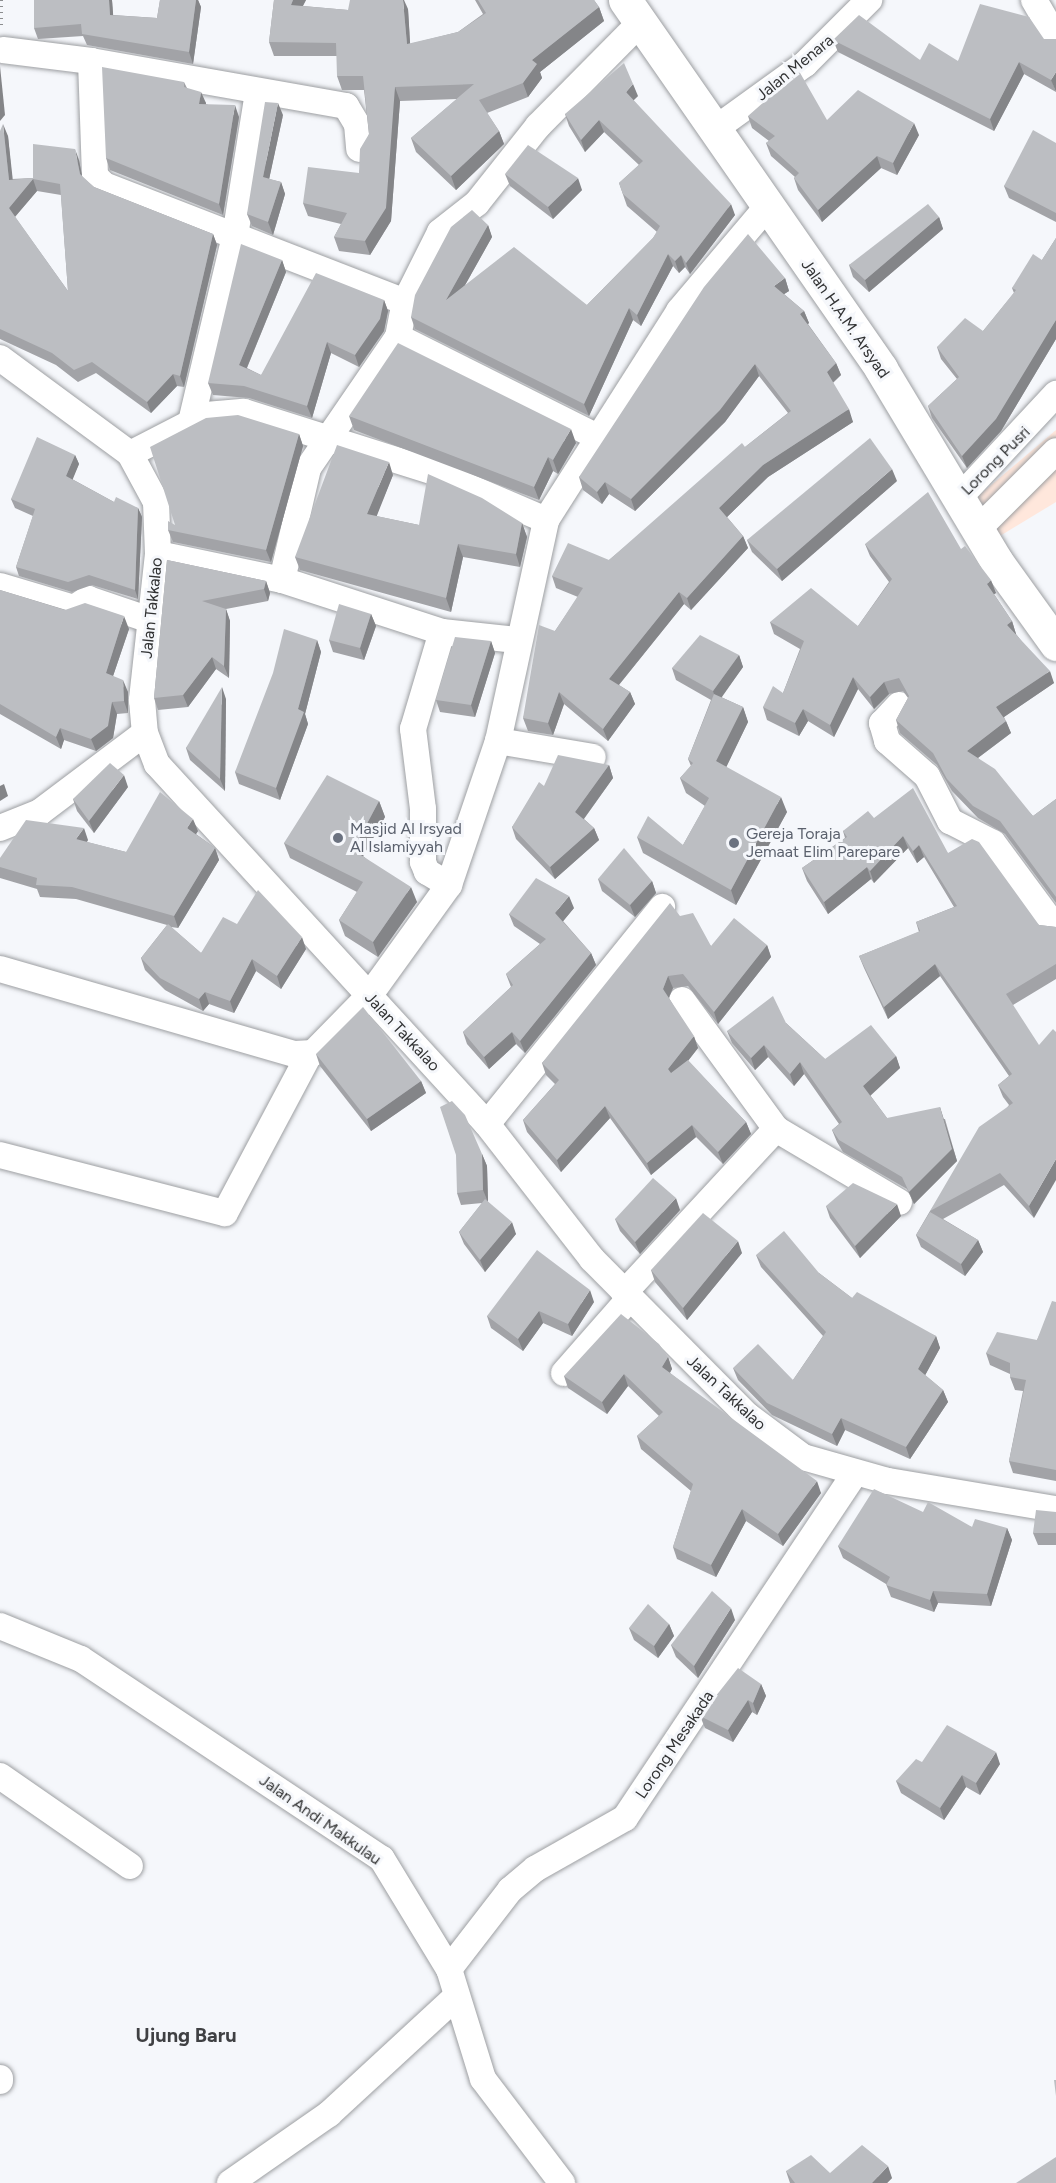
<!DOCTYPE html>
<style>
body{margin:0}
#map{position:relative;width:1056px;height:2183px;overflow:hidden;background:#f5f7fb;font-family:Figtree,sans-serif}
div>[style]{position:absolute}
[style*='--x']{left:calc(var(--x)*1px);top:calc(var(--y)*1px);width:calc(var(--w)*1px);rotate:calc(var(--a)*1deg)}
.industrial>*{inset:0;background:#ffe7dc}
.path>*{height:4px;margin-top:-2px;transform-origin:0;background:repeating-linear-gradient(90deg,#8b8d8f 0 1.5px,transparent 0 6px)}
.roads{filter:drop-shadow(0 0 2px #9d9fa2) drop-shadow(0 0 2px #9d9fa2)}
.minor>*{height:26px;margin:-13px;padding:0 13px;transform-origin:13px;border-radius:13px;background:#fff}
.highway>*{height:33px;margin:-16.5px;padding:0 16.5px;transform-origin:16.5px;border-radius:16.5px;background:#fff}
.wall>*{inset:0;background:#a2a3a7}
.shaded-wall>*{inset:0;background:#848588}
.building>*{inset:0;background:#bcbec2}
.dots>*{width:16px;height:16px;translate:-50% -50%;box-sizing:border-box;border:3px solid #f5f7fb;border-radius:50%}
span{translate:-50% -50%;white-space:nowrap;text-align:center;line-height:1.15;-webkit-text-stroke:6px #f5f7fb;paint-order:stroke}
.street-label{font-size:16px;color:#313233}
.worship-label{font-size:16px;color:#5b616d}
.left{translate:0 -50%;text-align:left}
.quarter-label{font-size:20px;color:#3f4043;font-weight:700}
</style>
<div id="map">
<div class="industrial">
<i style="clip-path:polygon(1056px 430px,1056px 502px,995px 539px,970px 503px)"></i>
</div>
<div class="path">
<i style="--x:1;--y:0;--w:25;--a:90"></i>
</div>
<div class="roads">
<div class="minor">
<i style="--x:1034;--y:0;--w:44;--a:59.9"></i>
<i style="--x:3;--y:50;--w:89;--a:7.1"></i>
<i style="--x:91;--y:61;--w:115;--a:88"></i>
<i style="--x:95;--y:176;--w:13;--a:45"></i>
<i style="--x:104;--y:185;--w:323;--a:21.2"></i>
<i style="--x:91;--y:61;--w:259;--a:10"></i>
<i style="--x:346;--y:106;--w:21;--a:59"></i>
<i style="--x:357;--y:124;--w:25;--a:85"></i>
<i style="--x:715;--y:129;--w:111;--a:-35.8"></i>
<i style="--x:805;--y:64;--w:91;--a:-45"></i>
<i style="--x:398;--y:337;--w:221;--a:26.6"></i>
<i style="--x:0;--y:358;--w:162;--a:36.4"></i>
<i style="--x:130;--y:454;--w:55;--a:61.6"></i>
<i style="--x:156;--y:502;--w:52;--a:87.8"></i>
<i style="--x:158;--y:554;--w:147;--a:96.3"></i>
<i style="--x:142;--y:700;--w:33;--a:85"></i>
<i style="--x:145;--y:733;--w:33;--a:69"></i>
<i style="--x:157;--y:764;--w:488;--a:47.5"></i>
<i style="--x:487;--y:1124;--w:171;--a:52.1"></i>
<i style="--x:592;--y:1259;--w:221;--a:45.2"></i>
<i style="--x:748;--y:1416;--w:69;--a:36.7"></i>
<i style="--x:803;--y:1457;--w:88;--a:15.8"></i>
<i style="--x:888;--y:1481;--w:170;--a:9.5"></i>
<i style="--x:191;--y:422;--w:191;--a:-76.7"></i>
<i style="--x:235;--y:236;--w:146;--a:-80.9"></i>
<i style="--x:130;--y:454;--w:85;--a:-27.2"></i>
<i style="--x:206;--y:415;--w:38;--a:-5"></i>
<i style="--x:244;--y:412;--w:199;--a:17.5"></i>
<i style="--x:434;--y:472;--w:122;--a:23.2"></i>
<i style="--x:958;--y:499;--w:144;--a:-47"></i>
<i style="--x:978;--y:529;--w:110;--a:-45"></i>
<i style="--x:158;--y:554;--w:127;--a:11.8"></i>
<i style="--x:282;--y:580;--w:115;--a:-76.9"></i>
<i style="--x:308;--y:468;--w:159;--a:-55.5"></i>
<i style="--x:398;--y:337;--w:36;--a:-79"></i>
<i style="--x:405;--y:302;--w:78;--a:-63.4"></i>
<i style="--x:440;--y:232;--w:47;--a:-38.1"></i>
<i style="--x:477;--y:203;--w:98;--a:-51.6"></i>
<i style="--x:538;--y:126;--w:146;--a:-45.3"></i>
<i style="--x:282;--y:580;--w:168;--a:18"></i>
<i style="--x:0;--y:586;--w:77;--a:16.6"></i>
<i style="--x:74;--y:608;--w:17;--a:-33"></i>
<i style="--x:88;--y:599;--w:65;--a:18.7"></i>
<i style="--x:899;--y:705;--w:25;--a:133"></i>
<i style="--x:882;--y:723;--w:19;--a:74"></i>
<i style="--x:887;--y:741;--w:53;--a:41.2"></i>
<i style="--x:927;--y:776;--w:51;--a:62.9"></i>
<i style="--x:950;--y:821;--w:48;--a:27.1"></i>
<i style="--x:993;--y:843;--w:106;--a:53.5"></i>
<i style="--x:498;--y:741;--w:96;--a:9.6"></i>
<i style="--x:0;--y:828;--w:43;--a:-21.8"></i>
<i style="--x:40;--y:812;--w:131;--a:-37"></i>
<i style="--x:449;--y:885;--w:26;--a:-149"></i>
<i style="--x:427;--y:872;--w:11;--a:-112"></i>
<i style="--x:423;--y:862;--w:53;--a:-90"></i>
<i style="--x:423;--y:809;--w:81;--a:-97.1"></i>
<i style="--x:413;--y:729;--w:101;--a:-73.4"></i>
<i style="--x:442;--y:632;--w:75;--a:6.1"></i>
<i style="--x:0;--y:969;--w:307;--a:16.1"></i>
<i style="--x:295;--y:1054;--w:18;--a:-3"></i>
<i style="--x:313;--y:1053;--w:80;--a:-45.5"></i>
<i style="--x:369;--y:996;--w:137;--a:-54.2"></i>
<i style="--x:449;--y:885;--w:152;--a:-71.2"></i>
<i style="--x:498;--y:741;--w:226;--a:-77.7"></i>
<i style="--x:546;--y:520;--w:248;--a:-57.5"></i>
<i style="--x:679;--y:311;--w:136;--a:-49.8"></i>
<i style="--x:682;--y:1000;--w:160;--a:53.9"></i>
<i style="--x:776;--y:1129;--w:143;--a:30.7"></i>
<i style="--x:487;--y:1124;--w:279;--a:-51.1"></i>
<i style="--x:0;--y:1155;--w:232;--a:14.5"></i>
<i style="--x:225;--y:1213;--w:179;--a:-62"></i>
<i style="--x:624;--y:1293;--w:224;--a:-47.2"></i>
<i style="--x:564;--y:1373;--w:98;--a:-48.7"></i>
<i style="--x:0;--y:1626;--w:87;--a:22.2"></i>
<i style="--x:81;--y:1659;--w:361;--a:33.6"></i>
<i style="--x:382;--y:1859;--w:129;--a:58.7"></i>
<i style="--x:449;--y:1969;--w:115;--a:72.8"></i>
<i style="--x:483;--y:2079;--w:131;--a:52.8"></i>
<i style="--x:0;--y:1776;--w:158;--a:34.7"></i>
<i style="--x:449;--y:1969;--w:100;--a:-52.3"></i>
<i style="--x:510;--y:1890;--w:33;--a:-40"></i>
<i style="--x:535;--y:1869;--w:103;--a:-29.5"></i>
<i style="--x:625;--y:1818;--w:413;--a:-56.3"></i>
<i style="--x:0;--y:2078;--w:3;--a:90"></i>
<i style="--x:230;--y:2183;--w:121;--a:-34.9"></i>
<i style="--x:329;--y:2114;--w:173;--a:-42.7"></i>
</div>
<div class="highway">
<i style="--x:625;--y:0;--w:449;--a:55.2"></i>
<i style="--x:881;--y:369;--w:225;--a:59"></i>
<i style="--x:997;--y:562;--w:101;--a:54.3"></i>
</div>
</div>
<div class="wall">
<i style="clip-path:polygon(34px 0,112px 0,113px 15px,157px 18px,160px 0,198px 0,201px 7px,193px 64px,87px 45px,83px 36px,38px 39px,34px 28px)"></i>
<i style="clip-path:polygon(274px 0,306px 0,303px 6px,348px 10px,408px 9px,410px 44px,458px 32px,483px 14px,475px 0,594px 0,599px 7px,604px 21px,540px 72px,542px 78px,528px 97px,487px 113px,499px 131px,504px 144px,456px 190px,416px 152px,411px 138px,457px 99px,400px 101px,391px 221px,370px 255px,339px 251px,334px 237px,341px 224px,308px 216px,303px 203px,359px 173px,369px 134px,364px 90px,342px 90px,337px 76px,337px 56px,274px 56px,269px 42px)"></i>
<i style="clip-path:polygon(1029px 17px,1056px 92px,1024px 74px,994px 131px,838px 52px,833px 40px,920px 60px,958px 61px)"></i>
<i style="clip-path:polygon(184px 82px,187px 88px,206px 103px,206px 104px,239px 117px,223px 215px,110px 170px,106px 158px)"></i>
<i style="clip-path:polygon(638px 96px,633px 100px,735px 215px,690px 274px,685px 267px,679px 273px,673px 266px,641px 326px,633px 320px,589px 416px,415px 329px,411px 317px,488px 225px,492px 237px,465px 285px,587px 305px,653px 238px,657px 232px,627px 206px,619px 183px,639px 165px,604px 132px,585px 152px,569px 126px,565px 114px)"></i>
<i style="clip-path:polygon(283px 115px,269px 179px,281px 182px,285px 194px,273px 235px,252px 226px,247px 214px)"></i>
<i style="clip-path:polygon(748px 116px,827px 120px,919px 135px,897px 175px,881px 168px,822px 222px,798px 190px,794px 178px,795px 177px,771px 156px,766px 143px,769px 141px,752px 128px)"></i>
<i style="clip-path:polygon(evenodd,0 131px,8px 136px,12px 179px,33px 178px,79px 160px,82px 177px,94px 187px,213px 234px,217px 245px,184px 387px,177px 386px,151px 413px,96px 373px,78px 382px,56px 365px,0 339px,0 131px,37px 191px,61px 195px,68px 291px,15px 217px,37px 191px)"></i>
<i style="clip-path:polygon(1056px 143px,1056px 222px,1009px 198px,1004px 186px)"></i>
<i style="clip-path:polygon(505px 174px,582px 190px,553px 219px,510px 186px)"></i>
<i style="clip-path:polygon(939px 217px,943px 229px,869px 292px,853px 277px,849px 265px)"></i>
<i style="clip-path:polygon(1056px 238px,1056px 339px,1001px 431px,967px 468px,932px 418px,928px 406px,957px 379px,941px 359px,937px 347px,983px 331px,1014px 293px,1012px 288px,1042px 260px)"></i>
<i style="clip-path:polygon(282px 260px,286px 272px,247px 368px,261px 375px,384px 300px,388px 311px,384px 331px,359px 367px,331px 353px,312px 418px,249px 398px,213px 395px,208px 383px)"></i>
<i style="clip-path:polygon(785px 278px,789px 291px,784px 294px,804px 311px,809px 323px,808px 324px,836px 363px,841px 375px,833px 383px,853px 422px,768px 477px,727px 517px,743px 536px,748px 548px,691px 610px,684px 604px,619px 685px,630px 692px,635px 704px,608px 741px,564px 704px,553px 735px,528px 731px,523px 718px,555px 631px,578px 597px,556px 588px,552px 576px,609px 560px,745px 447px,788px 413px,759px 376px,725px 422px,635px 511px,609px 494px,602px 504px,583px 490px,579px 477px)"></i>
<i style="clip-path:polygon(349px 416px,576px 443px,558px 474px,553px 471px,539px 500px,354px 430px)"></i>
<i style="clip-path:polygon(299px 434px,303px 446px,271px 562px,173px 542px,168px 530px)"></i>
<i style="clip-path:polygon(75px 455px,79px 464px,72px 479px,114px 502px,138px 508px,142px 517px,138px 599px,92px 585px,72px 592px,19px 576px,16px 567px,33px 516px,15px 508px,11px 499px)"></i>
<i style="clip-path:polygon(393px 475px,376px 516px,419px 525px,522px 523px,527px 537px,520px 567px,463px 557px,451px 612px,300px 570px,295px 557px)"></i>
<i style="clip-path:polygon(897px 481px,782px 581px,752px 552px,747px 540px)"></i>
<i style="clip-path:polygon(865px 544px,961px 549px,996px 593px,994px 594px,1012px 621px,1016px 634px,1054px 683px,1004px 717px,1011px 733px,978px 758px,1033px 816px,1056px 799px,1056px 903px,1005px 834px,978px 818px,952px 791px,937px 765px,900px 733px,896px 720px,908px 698px,903px 691px,889px 694px,874px 709px,858px 689px,834px 737px,808px 721px,799px 736px,767px 720px,763px 707px,783px 693px,800px 649px,774px 634px,770px 622px,858px 626px,889px 582px,870px 556px)"></i>
<i style="clip-path:polygon(167px 560px,266px 581px,270px 593px,268px 601px,226px 609px,230px 621px,229px 678px,216px 669px,188px 707px,158px 710px,154px 698px)"></i>
<i style="clip-path:polygon(0 590px,129px 629px,113px 676px,128px 692px,128px 713px,117px 714px,113px 738px,96px 751px,64px 740px,61px 749px,0 714px)"></i>
<i style="clip-path:polygon(371px 614px,376px 626px,364px 660px,333px 652px,329px 640px)"></i>
<i style="clip-path:polygon(317px 640px,321px 652px,305px 714px,308px 724px,280px 800px,239px 784px,235px 772px)"></i>
<i style="clip-path:polygon(491px 641px,495px 653px,475px 717px,440px 712px,436px 700px)"></i>
<i style="clip-path:polygon(739px 655px,743px 667px,721px 697px,743px 707px,748px 722px,726px 767px,787px 812px,736px 905px,643px 853px,637px 837px,683px 845px,705px 806px,686px 793px,680px 778px,691px 766px,688px 759px,711px 700px,676px 680px,672px 668px)"></i>
<i style="clip-path:polygon(226px 699px,225px 791px,190px 760px,186px 748px)"></i>
<i style="clip-path:polygon(609px 765px,613px 778px,584px 819px,594px 828px,599px 840px,555px 879px,516px 839px,512px 827px,544px 786px)"></i>
<i style="clip-path:polygon(128px 787px,94px 833px,77px 811px,73px 799px)"></i>
<i style="clip-path:polygon(379px 801px,385px 817px,363px 856px,417px 902px,378px 957px,345px 936px,339px 920px,357px 892px,290px 858px,284px 843px)"></i>
<i style="clip-path:polygon(874px 818px,948px 853px,1039px 925px,1056px 927px,1056px 979px,1013px 1005px,1034px 1218px,1004px 1185px,943px 1219px,978px 1240px,983px 1252px,965px 1276px,921px 1247px,916px 1235px,930px 1211px,1009px 1105px,1003px 1097px,998px 1085px,1009px 1076px,940px 976px,888px 1019px,864px 968px,859px 956px,919px 932px,916px 922px,954px 907px,924px 857px,917px 863px,908px 848px,874px 883px,871px 879px,828px 914px,807px 881px,802px 868px,845px 838px,843px 831px)"></i>
<i style="clip-path:polygon(198px 831px,196px 834px,215px 848px,219px 860px,178px 928px,171px 927px,201px 953px,237px 924px,306px 949px,281px 989px,256px 971px,234px 1013px,209px 1004px,203px 1011px,165px 990px,145px 970px,141px 958px,167px 925px,76px 899px,40px 897px,37px 889px,0 878px,0 858px,88px 840px,87px 842px,126px 852px)"></i>
<i style="clip-path:polygon(598px 879px,652px 881px,656px 893px,635px 917px,602px 891px)"></i>
<i style="clip-path:polygon(574px 908px,563px 921px,591px 953px,596px 965px,525px 1053px,516px 1044px,489px 1069px,467px 1044px,463px 1032px,511px 987px,506px 974px,540px 944px,514px 926px,509px 914px)"></i>
<i style="clip-path:polygon(680px 916px,711px 946px,767px 945px,771px 957px,718px 1024px,688px 986px,673px 988px,669px 998px,698px 1048px,688px 1061px,746px 1122px,751px 1134px,723px 1164px,696px 1137px,651px 1175px,610px 1118px,561px 1172px,527px 1132px,523px 1120px,555px 1084px,546px 1075px,542px 1063px)"></i>
<i style="clip-path:polygon(786px 1023px,825px 1059px,896px 1056px,900px 1068px,870px 1095px,887px 1118px,945px 1119px,957px 1161px,914px 1204px,907px 1189px,843px 1152px,837px 1142px,832px 1130px,839px 1124px,804px 1074px,794px 1086px,768px 1057px,755px 1070px,732px 1043px,727px 1031px)"></i>
<i style="clip-path:polygon(316px 1054px,421px 1081px,426px 1093px,371px 1131px,320px 1066px)"></i>
<i style="clip-path:polygon(482px 1154px,487px 1166px,488px 1202px,516px 1234px,485px 1272px,464px 1244px,459px 1232px,482px 1203px,461px 1205px,457px 1193px)"></i>
<i style="clip-path:polygon(826px 1206px,901px 1216px,860px 1258px,830px 1218px)"></i>
<i style="clip-path:polygon(680px 1210px,640px 1254px,620px 1231px,615px 1219px)"></i>
<i style="clip-path:polygon(742px 1253px,687px 1320px,655px 1282px,651px 1270px)"></i>
<i style="clip-path:polygon(756px 1255px,819px 1273px,852px 1298px,936px 1336px,940px 1348px,925px 1375px,943px 1390px,948px 1402px,910px 1459px,845px 1430px,837px 1446px,772px 1415px,738px 1380px,733px 1368px,793px 1380px,823px 1336px,761px 1267px)"></i>
<i style="clip-path:polygon(594px 1302px,572px 1336px,543px 1323px,523px 1351px,491px 1328px,487px 1316px)"></i>
<i style="clip-path:polygon(1056px 1302px,1056px 1481px,1013px 1473px,1009px 1461px,1023px 1391px,1015px 1390px,1010px 1377px,1010px 1374px,990px 1365px,986px 1353px,1037px 1340px)"></i>
<i style="clip-path:polygon(668px 1357px,672px 1369px,670px 1373px,821px 1493px,783px 1546px,746px 1521px,716px 1577px,677px 1559px,673px 1547px,691px 1491px,641px 1449px,637px 1436px,659px 1416px,628px 1386px,607px 1414px,568px 1388px,564px 1376px)"></i>
<i style="clip-path:polygon(923px 1512px,972px 1527px,1007px 1528px,1012px 1540px,991px 1606px,938px 1603px,934px 1612px,891px 1597px,886px 1584px,843px 1558px,838px 1546px)"></i>
<i style="clip-path:polygon(1056px 1512px,1056px 1545px,1038px 1545px,1033px 1533px)"></i>
<i style="clip-path:polygon(735px 1620px,698px 1678px,676px 1657px,671px 1645px)"></i>
<i style="clip-path:polygon(669px 1624px,674px 1636px,658px 1658px,634px 1640px,629px 1628px)"></i>
<i style="clip-path:polygon(761px 1684px,766px 1696px,757px 1715px,752px 1712px,733px 1742px,705px 1728px,700px 1716px)"></i>
<i style="clip-path:polygon(922px 1762px,1000px 1764px,980px 1795px,966px 1787px,944px 1820px,901px 1793px,896px 1781px)"></i>
<i style="clip-path:polygon(786px 2171px,830px 2173px,892px 2178px,887px 2183px,790px 2183px)"></i>
</div>
<div class="shaded-wall">
<i style="clip-path:polygon(109px 0,112px 0,114px 26px,110px 15px)"></i>
<i style="clip-path:polygon(196px 0,198px 0,201px 7px,193px 64px,189px 52px)"></i>
<i style="clip-path:polygon(293px 0,306px 0,296px 18px,291px 5px)"></i>
<i style="clip-path:polygon(403px 0,404px 0,408px 9px,411px 58px,407px 44px)"></i>
<i style="clip-path:polygon(599px 7px,604px 21px,540px 72px,542px 78px,528px 97px,523px 83px,532px 60px)"></i>
<i style="clip-path:polygon(1019px 62px,1024px 74px,994px 131px,990px 119px)"></i>
<i style="clip-path:polygon(0 66px,5px 115px,0 121px)"></i>
<i style="clip-path:polygon(1056px 72px,1056px 92px,1051px 80px)"></i>
<i style="clip-path:polygon(633px 84px,638px 96px,630px 104px,626px 92px)"></i>
<i style="clip-path:polygon(395px 87px,400px 101px,391px 221px,370px 255px,365px 241px)"></i>
<i style="clip-path:polygon(201px 92px,206px 103px,203px 116px,199px 104px)"></i>
<i style="clip-path:polygon(278px 103px,283px 115px,267px 189px,263px 177px)"></i>
<i style="clip-path:polygon(235px 105px,239px 117px,223px 215px,219px 204px)"></i>
<i style="clip-path:polygon(599px 120px,604px 132px,585px 152px,581px 140px)"></i>
<i style="clip-path:polygon(914px 123px,919px 135px,897px 175px,893px 163px)"></i>
<i style="clip-path:polygon(3px 124px,8px 136px,14px 191px,9px 180px)"></i>
<i style="clip-path:polygon(499px 131px,504px 144px,456px 190px,451px 176px)"></i>
<i style="clip-path:polygon(75px 149px,79px 160px,84px 186px,80px 174px)"></i>
<i style="clip-path:polygon(877px 156px,881px 168px,822px 222px,818px 210px)"></i>
<i style="clip-path:polygon(578px 178px,582px 190px,553px 219px,548px 207px)"></i>
<i style="clip-path:polygon(33px 179px,37px 191px,13px 219px,9px 208px)"></i>
<i style="clip-path:polygon(281px 182px,285px 194px,273px 235px,268px 222px)"></i>
<i style="clip-path:polygon(731px 204px,735px 215px,690px 274px,686px 263px)"></i>
<i style="clip-path:polygon(939px 217px,943px 229px,869px 292px,865px 280px)"></i>
<i style="clip-path:polygon(488px 225px,492px 237px,450px 312px,446px 300px)"></i>
<i style="clip-path:polygon(213px 234px,217px 245px,184px 387px,180px 376px)"></i>
<i style="clip-path:polygon(668px 254px,673px 266px,641px 326px,637px 315px)"></i>
<i style="clip-path:polygon(681px 255px,685px 267px,679px 273px,675px 261px)"></i>
<i style="clip-path:polygon(282px 260px,286px 272px,243px 377px,239px 365px)"></i>
<i style="clip-path:polygon(785px 278px,789px 291px,778px 298px,774px 286px)"></i>
<i style="clip-path:polygon(384px 300px,388px 311px,384px 331px,359px 367px,355px 355px)"></i>
<i style="clip-path:polygon(629px 308px,633px 320px,589px 416px,584px 404px)"></i>
<i style="clip-path:polygon(804px 311px,809px 323px,805px 326px,800px 314px)"></i>
<i style="clip-path:polygon(1056px 320px,1056px 339px,1001px 431px,967px 468px,962px 456px)"></i>
<i style="clip-path:polygon(327px 342px,331px 353px,312px 418px,307px 406px)"></i>
<i style="clip-path:polygon(836px 363px,841px 375px,831px 384px,827px 372px)"></i>
<i style="clip-path:polygon(755px 364px,759px 376px,725px 422px,635px 511px,631px 499px)"></i>
<i style="clip-path:polygon(173px 374px,177px 386px,151px 413px,147px 402px)"></i>
<i style="clip-path:polygon(849px 409px,853px 422px,768px 477px,724px 520px,719px 508px,763px 465px)"></i>
<i style="clip-path:polygon(571px 429px,576px 443px,558px 474px,553px 460px)"></i>
<i style="clip-path:polygon(299px 434px,303px 446px,271px 562px,266px 550px)"></i>
<i style="clip-path:polygon(75px 455px,79px 464px,70px 486px,66px 476px)"></i>
<i style="clip-path:polygon(548px 457px,553px 471px,539px 500px,534px 487px)"></i>
<i style="clip-path:polygon(389px 462px,393px 475px,372px 528px,367px 514px)"></i>
<i style="clip-path:polygon(892px 469px,897px 481px,782px 581px,777px 569px)"></i>
<i style="clip-path:polygon(605px 482px,609px 494px,602px 504px,597px 492px)"></i>
<i style="clip-path:polygon(138px 508px,142px 517px,138px 599px,135px 590px)"></i>
<i style="clip-path:polygon(522px 523px,527px 537px,520px 567px,516px 554px)"></i>
<i style="clip-path:polygon(743px 536px,748px 548px,691px 610px,687px 598px)"></i>
<i style="clip-path:polygon(458px 544px,463px 557px,451px 612px,446px 598px)"></i>
<i style="clip-path:polygon(991px 580px,996px 593px,991px 596px,987px 584px)"></i>
<i style="clip-path:polygon(266px 581px,270px 593px,268px 601px,264px 589px)"></i>
<i style="clip-path:polygon(679px 592px,684px 604px,613px 692px,609px 679px)"></i>
<i style="clip-path:polygon(226px 609px,230px 621px,229px 678px,224px 666px)"></i>
<i style="clip-path:polygon(371px 614px,376px 626px,364px 660px,360px 648px)"></i>
<i style="clip-path:polygon(124px 616px,129px 629px,110px 685px,106px 673px)"></i>
<i style="clip-path:polygon(1012px 621px,1016px 634px,1012px 637px,1007px 625px)"></i>
<i style="clip-path:polygon(317px 640px,321px 652px,305px 714px,308px 724px,280px 800px,276px 788px,298px 709px)"></i>
<i style="clip-path:polygon(491px 641px,495px 653px,475px 717px,471px 705px)"></i>
<i style="clip-path:polygon(739px 655px,743px 667px,717px 704px,713px 691px)"></i>
<i style="clip-path:polygon(212px 657px,216px 669px,188px 707px,183px 695px)"></i>
<i style="clip-path:polygon(1050px 671px,1054px 683px,1001px 719px,996px 707px)"></i>
<i style="clip-path:polygon(853px 677px,858px 689px,834px 737px,830px 725px)"></i>
<i style="clip-path:polygon(123px 680px,128px 692px,128px 713px,124px 701px)"></i>
<i style="clip-path:polygon(884px 682px,889px 694px,874px 709px,870px 697px)"></i>
<i style="clip-path:polygon(222px 687px,226px 699px,225px 791px,220px 779px)"></i>
<i style="clip-path:polygon(559px 692px,564px 704px,553px 735px,548px 723px)"></i>
<i style="clip-path:polygon(630px 692px,635px 704px,608px 741px,603px 729px)"></i>
<i style="clip-path:polygon(112px 702px,117px 714px,113px 738px,96px 751px,91px 739px)"></i>
<i style="clip-path:polygon(743px 707px,748px 722px,722px 776px,716px 761px)"></i>
<i style="clip-path:polygon(803px 709px,808px 721px,799px 736px,795px 723px)"></i>
<i style="clip-path:polygon(1006px 721px,1011px 733px,971px 763px,967px 751px)"></i>
<i style="clip-path:polygon(60px 728px,64px 740px,61px 749px,56px 737px)"></i>
<i style="clip-path:polygon(609px 765px,613px 778px,580px 824px,575px 812px)"></i>
<i style="clip-path:polygon(124px 775px,128px 787px,94px 833px,89px 821px)"></i>
<i style="clip-path:polygon(4px 784px,8px 796px,0 801px,0 786px)"></i>
<i style="clip-path:polygon(781px 797px,787px 812px,736px 905px,731px 890px)"></i>
<i style="clip-path:polygon(379px 801px,385px 817px,358px 865px,353px 850px)"></i>
<i style="clip-path:polygon(193px 819px,198px 831px,192px 840px,187px 828px)"></i>
<i style="clip-path:polygon(84px 828px,88px 840px,80px 851px,76px 839px)"></i>
<i style="clip-path:polygon(594px 828px,599px 840px,555px 879px,550px 867px)"></i>
<i style="clip-path:polygon(903px 836px,908px 848px,874px 883px,870px 871px)"></i>
<i style="clip-path:polygon(919px 845px,924px 857px,917px 863px,913px 851px)"></i>
<i style="clip-path:polygon(215px 848px,219px 860px,178px 928px,174px 916px)"></i>
<i style="clip-path:polygon(867px 867px,871px 879px,828px 914px,824px 902px)"></i>
<i style="clip-path:polygon(652px 881px,656px 893px,635px 917px,630px 905px)"></i>
<i style="clip-path:polygon(411px 887px,417px 902px,378px 957px,373px 942px)"></i>
<i style="clip-path:polygon(569px 896px,574px 908px,560px 925px,555px 913px)"></i>
<i style="clip-path:polygon(302px 937px,306px 949px,281px 989px,277px 976px)"></i>
<i style="clip-path:polygon(767px 945px,771px 957px,718px 1024px,714px 1012px)"></i>
<i style="clip-path:polygon(591px 953px,596px 965px,525px 1053px,520px 1041px)"></i>
<i style="clip-path:polygon(252px 959px,256px 971px,234px 1013px,230px 1001px)"></i>
<i style="clip-path:polygon(935px 964px,940px 976px,888px 1019px,884px 1007px)"></i>
<i style="clip-path:polygon(668px 976px,673px 988px,667px 1001px,663px 989px)"></i>
<i style="clip-path:polygon(205px 992px,209px 1004px,203px 1011px,199px 999px)"></i>
<i style="clip-path:polygon(512px 1032px,516px 1044px,489px 1069px,484px 1057px)"></i>
<i style="clip-path:polygon(694px 1036px,698px 1048px,672px 1081px,668px 1069px)"></i>
<i style="clip-path:polygon(764px 1045px,768px 1057px,755px 1070px,751px 1058px)"></i>
<i style="clip-path:polygon(896px 1056px,900px 1068px,868px 1098px,863px 1086px)"></i>
<i style="clip-path:polygon(800px 1062px,804px 1074px,794px 1086px,790px 1074px)"></i>
<i style="clip-path:polygon(421px 1081px,426px 1093px,371px 1131px,367px 1119px)"></i>
<i style="clip-path:polygon(605px 1106px,610px 1118px,561px 1172px,557px 1160px)"></i>
<i style="clip-path:polygon(940px 1107px,957px 1161px,914px 1204px,909px 1192px)"></i>
<i style="clip-path:polygon(746px 1122px,751px 1134px,723px 1164px,718px 1152px)"></i>
<i style="clip-path:polygon(692px 1125px,696px 1137px,651px 1175px,647px 1163px)"></i>
<i style="clip-path:polygon(482px 1154px,487px 1166px,488px 1202px,483px 1190px)"></i>
<i style="clip-path:polygon(1056px 1159px,1056px 1180px,1034px 1218px,1029px 1206px)"></i>
<i style="clip-path:polygon(676px 1198px,680px 1210px,640px 1254px,635px 1242px)"></i>
<i style="clip-path:polygon(897px 1204px,901px 1216px,860px 1258px,855px 1246px)"></i>
<i style="clip-path:polygon(512px 1222px,516px 1234px,485px 1272px,480px 1260px)"></i>
<i style="clip-path:polygon(978px 1240px,983px 1252px,965px 1276px,961px 1264px)"></i>
<i style="clip-path:polygon(738px 1241px,742px 1253px,687px 1320px,683px 1308px)"></i>
<i style="clip-path:polygon(590px 1290px,594px 1302px,572px 1336px,568px 1324px)"></i>
<i style="clip-path:polygon(539px 1311px,543px 1323px,523px 1351px,518px 1339px)"></i>
<i style="clip-path:polygon(936px 1336px,940px 1348px,922px 1381px,918px 1369px)"></i>
<i style="clip-path:polygon(668px 1357px,672px 1369px,666px 1379px,662px 1367px)"></i>
<i style="clip-path:polygon(624px 1374px,628px 1386px,607px 1414px,602px 1402px)"></i>
<i style="clip-path:polygon(943px 1390px,948px 1402px,910px 1459px,906px 1447px)"></i>
<i style="clip-path:polygon(841px 1418px,845px 1430px,837px 1446px,832px 1434px)"></i>
<i style="clip-path:polygon(817px 1481px,821px 1493px,783px 1546px,778px 1534px)"></i>
<i style="clip-path:polygon(742px 1509px,746px 1521px,716px 1577px,711px 1565px)"></i>
<i style="clip-path:polygon(1007px 1528px,1012px 1540px,991px 1606px,987px 1594px)"></i>
<i style="clip-path:polygon(933px 1591px,938px 1603px,934px 1612px,930px 1600px)"></i>
<i style="clip-path:polygon(731px 1608px,735px 1620px,698px 1678px,694px 1666px)"></i>
<i style="clip-path:polygon(669px 1624px,674px 1636px,658px 1658px,654px 1646px)"></i>
<i style="clip-path:polygon(761px 1684px,766px 1696px,757px 1715px,753px 1703px)"></i>
<i style="clip-path:polygon(748px 1700px,752px 1712px,733px 1742px,728px 1730px)"></i>
<i style="clip-path:polygon(996px 1752px,1000px 1764px,980px 1795px,976px 1783px)"></i>
<i style="clip-path:polygon(962px 1775px,966px 1787px,944px 1820px,940px 1808px)"></i>
<i style="clip-path:polygon(888px 2166px,892px 2178px,887px 2183px,872px 2183px)"></i>
</div>
<div class="building">
<i style="clip-path:polygon(34px 0,109px 0,110px 15px,157px 18px,160px 0,196px 0,189px 52px,82px 34px,81px 24px,34px 28px)"></i>
<i style="clip-path:polygon(274px 0,293px 0,291px 5px,348px 10px,350px 0,403px 0,407px 44px,458px 32px,486px 13px,478px 0,594px 0,599px 7px,532px 60px,537px 64px,523px 83px,479px 100px,499px 131px,451px 176px,411px 138px,474px 84px,395px 87px,386px 208px,365px 241px,334px 237px,347px 213px,303px 203px,308px 167px,359px 173px,360px 149px,369px 134px,363px 76px,337px 76px,336px 43px,269px 42px)"></i>
<i style="clip-path:polygon(980px 4px,1029px 17px,1044px 39px,1056px 39px,1056px 72px,1051px 80px,1019px 62px,990px 119px,833px 40px,859px 15px,920px 60px,929px 43px,958px 61px)"></i>
<i style="clip-path:polygon(624px 63px,633px 84px,626px 92px,731px 204px,686px 263px,681px 255px,675px 261px,668px 254px,637px 315px,629px 308px,584px 404px,411px 317px,415px 295px,451px 227px,472px 210px,488px 225px,446px 300px,514px 247px,587px 305px,653px 238px,660px 226px,623px 194px,619px 183px,643px 161px,599px 120px,581px 140px,565px 114px)"></i>
<i style="clip-path:polygon(102px 67px,184px 82px,184px 87px,201px 92px,199px 104px,235px 105px,219px 204px,106px 158px)"></i>
<i style="clip-path:polygon(799px 71px,827px 120px,858px 90px,914px 123px,893px 163px,877px 156px,818px 210px,794px 178px,799px 173px,766px 143px,775px 136px,748px 116px)"></i>
<i style="clip-path:polygon(265px 102px,278px 103px,263px 177px,281px 182px,268px 222px,247px 214px)"></i>
<i style="clip-path:polygon(evenodd,3px 124px,9px 180px,33px 178px,33px 144px,75px 149px,80px 174px,94px 187px,213px 234px,180px 376px,173px 374px,147px 402px,92px 362px,74px 370px,52px 353px,0 329px,0 131px,3px 124px,33px 179px,60px 184px,68px 291px,9px 208px,33px 179px)"></i>
<i style="clip-path:polygon(1033px 130px,1056px 143px,1056px 213px,1004px 186px)"></i>
<i style="clip-path:polygon(528px 145px,578px 178px,548px 207px,505px 174px)"></i>
<i style="clip-path:polygon(928px 204px,939px 217px,865px 280px,849px 265px)"></i>
<i style="clip-path:polygon(748px 234px,785px 278px,774px 286px,804px 311px,800px 314px,836px 363px,827px 372px,849px 409px,763px 465px,719px 508px,743px 536px,687px 598px,679px 592px,609px 679px,630px 692px,603px 729px,559px 692px,548px 723px,523px 718px,539px 625px,555px 631px,583px 588px,552px 576px,568px 543px,609px 560px,742px 443px,745px 447px,791px 411px,755px 364px,720px 410px,631px 499px,605px 482px,597px 492px,579px 477px,704px 287px)"></i>
<i style="clip-path:polygon(1056px 238px,1056px 320px,996px 419px,962px 456px,928px 406px,959px 377px,937px 347px,965px 318px,983px 331px,1016px 290px,1012px 288px,1033px 254px,1042px 260px)"></i>
<i style="clip-path:polygon(241px 244px,282px 260px,239px 365px,261px 375px,316px 273px,384px 300px,380px 319px,355px 355px,327px 342px,307px 406px,244px 386px,208px 383px)"></i>
<i style="clip-path:polygon(398px 343px,571px 429px,553px 460px,548px 457px,534px 487px,349px 416px)"></i>
<i style="clip-path:polygon(238px 415px,299px 434px,266px 550px,168px 530px,168px 521px,175px 525px,150px 447px,206px 418px)"></i>
<i style="clip-path:polygon(37px 437px,75px 455px,66px 476px,114px 502px,116px 497px,138px 508px,135px 590px,89px 575px,68px 582px,16px 567px,35px 509px,11px 499px)"></i>
<i style="clip-path:polygon(870px 438px,892px 469px,777px 569px,747px 540px)"></i>
<i style="clip-path:polygon(337px 445px,389px 462px,367px 514px,419px 525px,428px 474px,482px 498px,522px 523px,516px 554px,458px 544px,446px 598px,295px 557px)"></i>
<i style="clip-path:polygon(928px 492px,961px 549px,965px 546px,991px 580px,987px 584px,1012px 621px,1007px 625px,1050px 671px,996px 707px,1006px 721px,967px 751px,995px 769px,1033px 816px,1056px 799px,1056px 897px,1000px 821px,973px 806px,947px 779px,933px 753px,896px 720px,909px 696px,899px 678px,884px 682px,870px 697px,853px 677px,830px 725px,803px 709px,795px 723px,763px 707px,773px 686px,783px 693px,804px 641px,770px 622px,811px 588px,858px 626px,892px 579px,865px 544px)"></i>
<i style="clip-path:polygon(167px 560px,266px 581px,264px 589px,202px 601px,226px 609px,224px 666px,212px 657px,183px 695px,154px 698px)"></i>
<i style="clip-path:polygon(0 590px,65px 610px,85px 603px,124px 616px,106px 673px,123px 680px,124px 701px,112px 702px,108px 726px,91px 739px,60px 728px,56px 737px,0 704px)"></i>
<i style="clip-path:polygon(339px 604px,371px 614px,360px 648px,329px 640px)"></i>
<i style="clip-path:polygon(284px 629px,317px 640px,298px 709px,304px 712px,276px 788px,235px 772px,273px 673px)"></i>
<i style="clip-path:polygon(700px 635px,739px 655px,713px 691px,672px 668px)"></i>
<i style="clip-path:polygon(455px 637px,491px 641px,471px 705px,436px 700px)"></i>
<i style="clip-path:polygon(222px 687px,220px 779px,186px 748px)"></i>
<i style="clip-path:polygon(714px 694px,743px 707px,716px 761px,781px 797px,731px 890px,637px 837px,648px 816px,683px 845px,709px 798px,680px 778px,693px 763px,688px 759px)"></i>
<i style="clip-path:polygon(558px 755px,609px 765px,575px 812px,594px 828px,550px 867px,512px 827px,539px 782px,544px 786px)"></i>
<i style="clip-path:polygon(110px 763px,124px 775px,89px 821px,73px 799px)"></i>
<i style="clip-path:polygon(327px 775px,379px 801px,353px 850px,411px 887px,373px 942px,339px 920px,363px 882px,284px 843px)"></i>
<i style="clip-path:polygon(913px 788px,948px 853px,972px 839px,979px 842px,1039px 925px,1056px 927px,1056px 964px,1006px 994px,1039px 1045px,1053px 1029px,1056px 1032px,1056px 1159px,1029px 1206px,1000px 1173px,930px 1211px,979px 1127px,1013px 1103px,998px 1085px,1012px 1074px,935px 964px,884px 1007px,859px 956px,920px 931px,916px 922px,957px 906px,919px 845px,913px 851px,903px 836px,870px 871px,867px 867px,824px 902px,802px 868px,847px 837px,843px 831px,868px 811px,874px 818px)"></i>
<i style="clip-path:polygon(160px 792px,193px 819px,187px 828px,215px 848px,174px 916px,72px 887px,36px 885px,37px 878px,0 867px,0 858px,26px 820px,84px 828px,76px 839px,126px 852px)"></i>
<i style="clip-path:polygon(624px 848px,652px 881px,630px 905px,598px 879px)"></i>
<i style="clip-path:polygon(536px 878px,569px 896px,555px 913px,591px 953px,520px 1041px,512px 1032px,484px 1057px,463px 1032px,513px 985px,506px 974px,546px 939px,509px 914px)"></i>
<i style="clip-path:polygon(258px 890px,302px 937px,277px 976px,252px 959px,230px 1001px,205px 992px,199px 999px,160px 978px,141px 958px,168px 924px,201px 953px,223px 917px,237px 924px)"></i>
<i style="clip-path:polygon(670px 903px,680px 916px,693px 913px,711px 946px,734px 918px,767px 945px,714px 1012px,683px 974px,668px 976px,663px 989px,694px 1036px,668px 1069px,671px 1073px,688px 1060px,746px 1122px,718px 1152px,692px 1125px,647px 1163px,605px 1106px,557px 1160px,523px 1120px,559px 1080px,542px 1063px)"></i>
<i style="clip-path:polygon(773px 996px,786px 1023px,825px 1059px,871px 1025px,896px 1056px,863px 1086px,887px 1118px,940px 1107px,952px 1149px,909px 1192px,902px 1177px,839px 1140px,832px 1130px,842px 1122px,800px 1062px,790px 1074px,764px 1045px,751px 1058px,727px 1031px)"></i>
<i style="clip-path:polygon(363px 1007px,421px 1081px,367px 1119px,316px 1054px)"></i>
<i style="clip-path:polygon(452px 1101px,465px 1115px,482px 1154px,483px 1190px,457px 1193px,456px 1155px,440px 1107px)"></i>
<i style="clip-path:polygon(653px 1178px,676px 1198px,635px 1242px,615px 1219px)"></i>
<i style="clip-path:polygon(853px 1183px,897px 1204px,855px 1246px,826px 1206px)"></i>
<i style="clip-path:polygon(485px 1199px,512px 1222px,480px 1260px,459px 1232px)"></i>
<i style="clip-path:polygon(930px 1212px,978px 1240px,961px 1264px,916px 1235px)"></i>
<i style="clip-path:polygon(703px 1213px,738px 1241px,683px 1308px,651px 1270px)"></i>
<i style="clip-path:polygon(784px 1231px,819px 1273px,852px 1298px,857px 1292px,936px 1336px,918px 1369px,943px 1390px,906px 1447px,841px 1418px,832px 1434px,767px 1403px,733px 1368px,758px 1344px,793px 1380px,826px 1332px,756px 1255px)"></i>
<i style="clip-path:polygon(537px 1250px,590px 1290px,568px 1324px,539px 1311px,518px 1339px,487px 1316px)"></i>
<i style="clip-path:polygon(1052px 1301px,1056px 1302px,1056px 1470px,1009px 1461px,1026px 1380px,1010px 1377px,1010px 1363px,986px 1353px,997px 1332px,1037px 1340px)"></i>
<i style="clip-path:polygon(621px 1314px,659px 1344px,668px 1357px,662px 1367px,817px 1481px,778px 1534px,742px 1509px,711px 1565px,673px 1547px,693px 1484px,637px 1436px,663px 1412px,624px 1374px,602px 1402px,564px 1376px)"></i>
<i style="clip-path:polygon(874px 1489px,923px 1512px,928px 1502px,972px 1527px,975px 1519px,1007px 1528px,987px 1594px,933px 1591px,930px 1600px,886px 1585px,890px 1577px,838px 1546px)"></i>
<i style="clip-path:polygon(1036px 1510px,1056px 1512px,1056px 1533px,1033px 1533px)"></i>
<i style="clip-path:polygon(712px 1591px,731px 1608px,694px 1666px,671px 1645px)"></i>
<i style="clip-path:polygon(648px 1604px,669px 1624px,654px 1646px,629px 1628px)"></i>
<i style="clip-path:polygon(738px 1668px,761px 1684px,753px 1703px,748px 1700px,728px 1730px,700px 1716px)"></i>
<i style="clip-path:polygon(947px 1725px,996px 1752px,976px 1783px,962px 1775px,940px 1808px,896px 1781px,916px 1759px,922px 1762px)"></i>
<i style="clip-path:polygon(1054px 2080px,1056px 2080px,1056px 2096px)"></i>
<i style="clip-path:polygon(862px 2145px,888px 2166px,872px 2183px,795px 2183px,786px 2171px,811px 2155px,830px 2173px)"></i>
<i style="clip-path:polygon(1056px 2157px,1056px 2183px,1016px 2183px)"></i>
</div>
<div class="dots">
<i style="left:338px;top:838px;background:#6b7280"></i>
<i style="left:734px;top:843px;background:#6b7280"></i>
</div>
<div class="street-label">
<span style="left:795px;top:68px;rotate:-39deg">Jalan Menara</span>
<span style="left:845px;top:319px;rotate:55deg">Jalan H.A.M. Arsyad</span>
<span style="left:996px;top:461px;rotate:-45deg">Lorong Pusri</span>
<span style="left:152px;top:608px;rotate:-84deg">Jalan Takkalao</span>
<span style="left:402px;top:1032px;rotate:47deg">Jalan Takkalao</span>
<span style="left:726px;top:1393px;rotate:43deg">Jalan Takkalao</span>
<span style="left:675px;top:1745px;rotate:-56deg">Lorong Mesakada</span>
<span style="left:320px;top:1820px;rotate:35deg">Jalan Andi Makkulau</span>
</div>
<div class="worship-label">
<span class="left" style="left:350px;top:838px">Masjid Al Irsyad<br>Al Islamiyyah</span>
<span class="left" style="left:746px;top:843px">Gereja Toraja<br>Jemaat Elim Parepare</span>
</div>
<div class="quarter-label">
<span style="left:186px;top:2035px">Ujung Baru</span>
</div>
</div>
